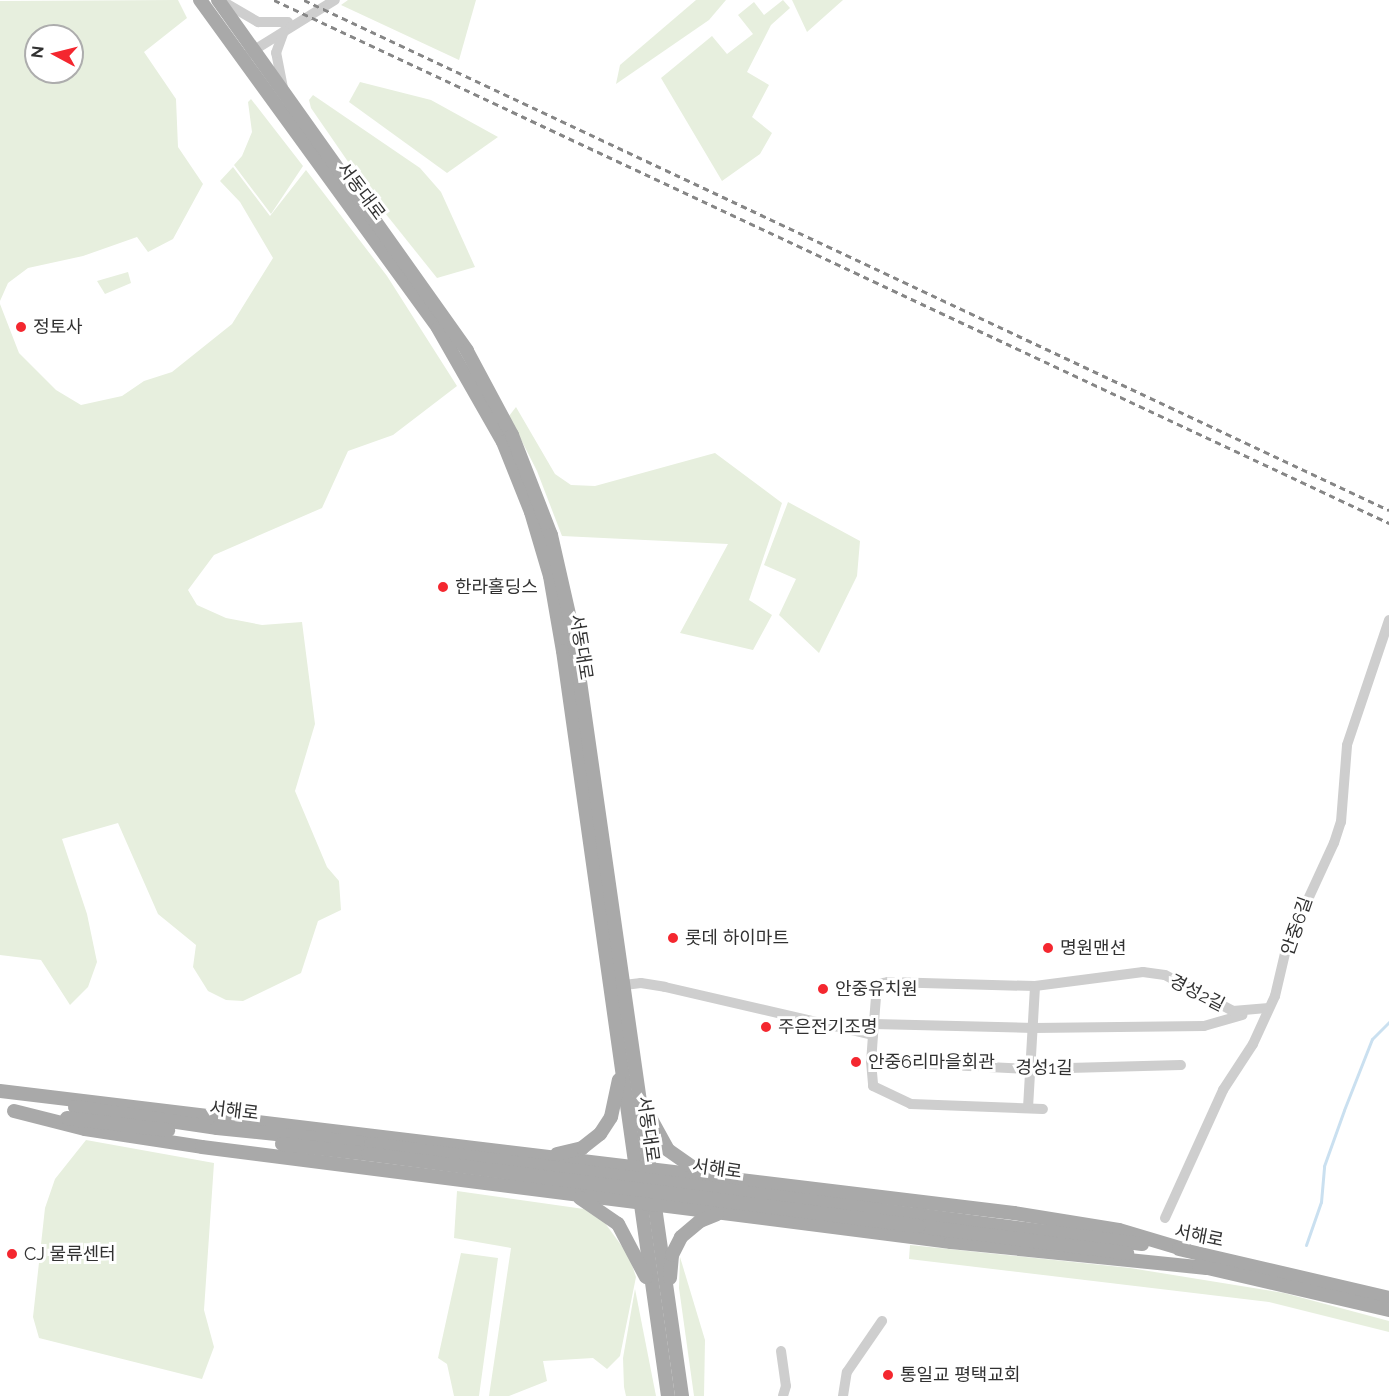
<!DOCTYPE html>
<meta charset="utf-8">
<style>
body{margin:0}
#map{position:relative;width:1389px;height:1396px;overflow:hidden;background:#fff;font-family:Raleway,"Noto Sans KR",sans-serif}
div>[style]{position:absolute}
[style*='--x']{left:calc(var(--x)*1px);top:calc(var(--y)*1px);width:calc(var(--w)*1px);rotate:calc(var(--a)*1deg)}
.green>*{inset:0;background:#e7efde}
.stream>*{height:3px;margin:-1.5px;padding:0 1.5px;transform-origin:1.5px;border-radius:1.5px;background:#cae0f0}
.minor>*{height:10px;margin:-5px;padding:0 5px;transform-origin:5px;border-radius:5px;background:#cecece}
.major>*{height:14px;margin:-7px;padding:0 7px;transform-origin:7px;border-radius:7px;background:#a9a9a9}
.rail>*{height:3px;margin-top:-1.5px;transform-origin:0;background:repeating-linear-gradient(90deg,#868686 0 6px,transparent 0 10.5px)}
.major-bridge>*{height:14px;margin:-7px;padding:0 7px;transform-origin:7px;border-radius:7px;background:#a9a9a9}
.dots>*{width:16px;height:16px;translate:-50% -50%;box-sizing:border-box;border:3px solid #fff;border-radius:50%}
span{translate:-50% -50%;white-space:nowrap;text-align:center;line-height:1.15;-webkit-text-stroke:6px #fff;paint-order:stroke}
.street-label{font-size:18px;color:#313131}
.poi-label{font-size:18px;color:#313131}
.left{translate:0 -50%;text-align:left}
.north{position:absolute;left:24px;top:24px;width:60px;height:60px;box-sizing:border-box;background:#fff;border:2px solid #adadad;border-radius:50%;rotate:277deg;font-size:16px;font-weight:700;line-height:24px;text-align:center;color:#313131}
.north::after{content:'';display:block;margin:auto;width:21px;height:27px;background:#f4272f;clip-path:polygon(50% 0,100% 100%,50% 72%,0 100%)}
</style>
<div id="map">
<div class="green">
<i style="clip-path:polygon(evenodd,178px 0,187px 18px,144px 52px,176px 99px,178px 147px,203px 184px,173px 239px,148px 252px,137px 237px,83px 256px,28px 268px,8px 283px,0 301px,0 1px,178px 0,36px 36px,72px 36px,72px 72px,36px 72px,36px 36px)"></i>
<i style="clip-path:polygon(348px 0,476px 0,459px 60px,341px 5px)"></i>
<i style="clip-path:polygon(696px 0,726px 0,709px 20px,616px 84px,620px 65px)"></i>
<i style="clip-path:polygon(783px 0,790px 8px,771px 25px,747px 72px,769px 85px,752px 117px,772px 133px,760px 154px,722px 181px,661px 78px,712px 36px,727px 54px,753px 34px,738px 15px,754px 2px,764px 15px)"></i>
<i style="clip-path:polygon(792px 0,843px 0,807px 32px)"></i>
<i style="clip-path:polygon(360px 82px,431px 100px,498px 137px,447px 173px,349px 102px)"></i>
<i style="clip-path:polygon(313px 95px,420px 168px,441px 192px,475px 267px,437px 278px,373px 198px,311px 108px,309px 100px)"></i>
<i style="clip-path:polygon(251px 99px,303px 166px,271px 214px,234px 165px,242px 156px,252px 132px,248px 102px)"></i>
<i style="clip-path:polygon(233px 167px,270px 216px,306px 170px,387px 276px,457px 386px,393px 435px,348px 451px,322px 508px,214px 555px,188px 590px,197px 605px,226px 618px,262px 625px,302px 622px,315px 724px,295px 791px,327px 867px,339px 881px,341px 910px,318px 921px,301px 973px,243px 1001px,226px 1000px,208px 991px,193px 967px,196px 945px,158px 914px,118px 823px,62px 839px,87px 914px,97px 962px,88px 987px,70px 1005px,41px 960px,0 955px,0 304px,19px 353px,56px 390px,81px 405px,122px 396px,144px 381px,172px 372px,232px 324px,273px 258px,240px 202px,220px 181px)"></i>
<i style="clip-path:polygon(128px 272px,131px 283px,105px 294px,97px 281px)"></i>
<i style="clip-path:polygon(516px 407px,555px 474px,571px 485px,595px 486px,715px 453px,782px 503px,749px 600px,772px 615px,753px 650px,680px 633px,728px 544px,562px 536px,537px 471px,509px 416px)"></i>
<i style="clip-path:polygon(788px 502px,860px 541px,857px 576px,819px 653px,779px 615px,796px 579px,764px 565px)"></i>
<i style="clip-path:polygon(86px 1140px,214px 1163px,204px 1310px,214px 1347px,202px 1379px,39px 1338px,33px 1317px,45px 1208px,55px 1179px)"></i>
<i style="clip-path:polygon(457px 1191px,584px 1209px,605px 1223px,629px 1256px,636px 1277px,620px 1356px,607px 1369px,593px 1358px,543px 1361px,547px 1381px,509px 1396px,489px 1396px,511px 1248px,454px 1238px)"></i>
<i style="clip-path:polygon(910px 1245px,1130px 1268px,1284px 1293px,1389px 1321px,1389px 1332px,1269px 1302px,909px 1259px)"></i>
<i style="clip-path:polygon(461px 1253px,498px 1258px,479px 1396px,454px 1396px,447px 1364px,438px 1358px)"></i>
<i style="clip-path:polygon(680px 1257px,705px 1340px,704px 1396px,694px 1396px,679px 1288px)"></i>
<i style="clip-path:polygon(635px 1289px,656px 1396px,626px 1396px,624px 1387px,623px 1358px)"></i>
</div>
<div class="stream">
<i style="--x:1306;--y:1245;--w:46;--a:-70.8"></i>
<i style="--x:1321;--y:1202;--w:36;--a:-85"></i>
<i style="--x:1324;--y:1166;--w:59;--a:-70.3"></i>
<i style="--x:1344;--y:1110;--w:76;--a:-68.5"></i>
<i style="--x:1372;--y:1039;--w:24;--a:-45"></i>
</div>
<div class="minor">
<i style="--x:222;--y:1;--w:42;--a:30.3"></i>
<i style="--x:258;--y:22;--w:30;--a:0"></i>
<i style="--x:243;--y:57;--w:108;--a:-31.8"></i>
<i style="--x:283;--y:88;--w:36;--a:-101"></i>
<i style="--x:276;--y:53;--w:23;--a:-70"></i>
<i style="--x:616;--y:986;--w:25;--a:-7"></i>
<i style="--x:641;--y:983;--w:24;--a:9"></i>
<i style="--x:665;--y:987;--w:213;--a:13"></i>
<i style="--x:873;--y:1035;--w:26;--a:94"></i>
<i style="--x:871;--y:1061;--w:160;--a:2.9"></i>
<i style="--x:1031;--y:1069;--w:150;--a:-1.5"></i>
<i style="--x:874;--y:1024;--w:160;--a:1.4"></i>
<i style="--x:1034;--y:1028;--w:170;--a:-0.7"></i>
<i style="--x:1204;--y:1026;--w:40;--a:-16"></i>
<i style="--x:873;--y:1035;--w:51;--a:-85.5"></i>
<i style="--x:877;--y:984;--w:11;--a:-10"></i>
<i style="--x:888;--y:982;--w:147;--a:1.6"></i>
<i style="--x:1035;--y:986;--w:109;--a:-7.4"></i>
<i style="--x:1143;--y:972;--w:22;--a:8"></i>
<i style="--x:1165;--y:975;--w:77;--a:27.9"></i>
<i style="--x:1233;--y:1011;--w:36;--a:-5"></i>
<i style="--x:871;--y:1061;--w:25;--a:85"></i>
<i style="--x:873;--y:1086;--w:42;--a:25.3"></i>
<i style="--x:911;--y:1104;--w:132;--a:2.2"></i>
<i style="--x:1028;--y:1108;--w:122;--a:-86.7"></i>
<i style="--x:1165;--y:1218;--w:141;--a:-65.6"></i>
<i style="--x:1223;--y:1090;--w:55;--a:-56.9"></i>
<i style="--x:1253;--y:1044;--w:53;--a:-65.4"></i>
<i style="--x:1275;--y:996;--w:52;--a:-76.8"></i>
<i style="--x:1287;--y:945;--w:112;--a:-65.3"></i>
<i style="--x:1334;--y:843;--w:22;--a:-72"></i>
<i style="--x:1341;--y:822;--w:77;--a:-85.5"></i>
<i style="--x:1347;--y:745;--w:132;--a:-71.4"></i>
<i style="--x:781;--y:1351;--w:35;--a:82"></i>
<i style="--x:786;--y:1386;--w:10;--a:107"></i>
<i style="--x:843;--y:1396;--w:24;--a:-81"></i>
<i style="--x:847;--y:1372;--w:62;--a:-55.5"></i>
</div>
<div class="major">
<i style="--x:200;--y:0;--w:405;--a:54"></i>
<i style="--x:438;--y:328;--w:131;--a:60.3"></i>
<i style="--x:503;--y:442;--w:75;--a:68.2"></i>
<i style="--x:531;--y:512;--w:67;--a:73.5"></i>
<i style="--x:550;--y:576;--w:76;--a:80.2"></i>
<i style="--x:563;--y:651;--w:752;--a:81.98"></i>
<i style="--x:218;--y:0;--w:430;--a:54.6"></i>
<i style="--x:467;--y:351;--w:95;--a:61.8"></i>
<i style="--x:512;--y:435;--w:107;--a:68.7"></i>
<i style="--x:551;--y:535;--w:99;--a:77.2"></i>
<i style="--x:573;--y:632;--w:772;--a:81.88"></i>
<i style="--x:0;--y:1091;--w:1021;--a:6.86"></i>
<i style="--x:1014;--y:1213;--w:106;--a:9.2"></i>
<i style="--x:1119;--y:1230;--w:70;--a:16.6"></i>
<i style="--x:75;--y:1107;--w:144;--a:8.4"></i>
<i style="--x:217;--y:1128;--w:155;--a:5.9"></i>
<i style="--x:14;--y:1111;--w:73;--a:14.2"></i>
<i style="--x:85;--y:1129;--w:118;--a:8.7"></i>
<i style="--x:202;--y:1147;--w:755;--a:7.23"></i>
<i style="--x:951;--y:1242;--w:257;--a:5.8"></i>
<i style="--x:647;--y:1112;--w:43;--a:61.1"></i>
<i style="--x:668;--y:1150;--w:37;--a:35"></i>
<i style="--x:67;--y:1118;--w:102;--a:6.8"></i>
<i style="--x:282;--y:1144;--w:87;--a:6.6"></i>
<i style="--x:557;--y:1154;--w:26;--a:-13"></i>
<i style="--x:582;--y:1148;--w:23;--a:-38"></i>
<i style="--x:600;--y:1134;--w:20;--a:-57"></i>
<i style="--x:611;--y:1117;--w:38;--a:-78"></i>
<i style="--x:580;--y:1198;--w:46;--a:34.4"></i>
<i style="--x:618;--y:1224;--w:60;--a:62.2"></i>
<i style="--x:918;--y:1215;--w:226;--a:7.4"></i>
<i style="--x:918;--y:1226;--w:211;--a:7.4"></i>
<i style="--x:1179;--y:1249;--w:216;--a:13.1"></i>
<i style="--x:1199;--y:1266;--w:195;--a:13"></i>
<i style="--x:670;--y:1278;--w:23;--a:-85"></i>
<i style="--x:672;--y:1255;--w:20;--a:-63"></i>
<i style="--x:681;--y:1237;--w:25;--a:-40"></i>
<i style="--x:700;--y:1221;--w:18;--a:-22"></i>
</div>
<div class="rail">
<i style="--x:274;--y:0;--w:1232;--a:25.13"></i>
<i style="--x:304;--y:0;--w:1199;--a:25.18"></i>
</div>
<div class="major-bridge">
<i style="--x:371;--y:1144;--w:552;--a:7.4"></i>
<i style="--x:368;--y:1154;--w:555;--a:7.46"></i>
</div>
<div class="dots">
<i style="left:21px;top:327px;background:#f4272f"></i>
<i style="left:443px;top:587px;background:#f4272f"></i>
<i style="left:673px;top:938px;background:#f4272f"></i>
<i style="left:1048px;top:948px;background:#f4272f"></i>
<i style="left:823px;top:989px;background:#f4272f"></i>
<i style="left:766px;top:1027px;background:#f4272f"></i>
<i style="left:856px;top:1062px;background:#f4272f"></i>
<i style="left:12px;top:1254px;background:#f4272f"></i>
<i style="left:888px;top:1375px;background:#f4272f"></i>
</div>
<div class="street-label">
<span style="left:361px;top:191px;rotate:53deg">서동대로</span>
<span style="left:581px;top:647px;rotate:81deg">서동대로</span>
<span style="left:1297px;top:926px;rotate:-71deg">안중6길</span>
<span style="left:1197px;top:993px;rotate:27deg">경성2길</span>
<span style="left:1044px;top:1068px;rotate:1deg">경성1길</span>
<span style="left:234px;top:1111px;rotate:7deg">서해로</span>
<span style="left:648px;top:1129px;rotate:82deg">서동대로</span>
<span style="left:717px;top:1169px;rotate:8deg">서해로</span>
<span style="left:1199px;top:1236px;rotate:11deg">서해로</span>
</div>
<div class="poi-label">
<span class="left" style="left:33px;top:327px">정토사</span>
<span class="left" style="left:455px;top:587px">한라홀딩스</span>
<span class="left" style="left:685px;top:938px">롯데 하이마트</span>
<span class="left" style="left:1060px;top:948px">명원맨션</span>
<span class="left" style="left:835px;top:989px">안중유치원</span>
<span class="left" style="left:778px;top:1027px">주은전기조명</span>
<span class="left" style="left:868px;top:1062px">안중6리마을회관</span>
<span class="left" style="left:24px;top:1254px">CJ 물류센터</span>
<span class="left" style="left:900px;top:1375px">통일교 평택교회</span>
</div>
<div class="north">N</div>
</div>
